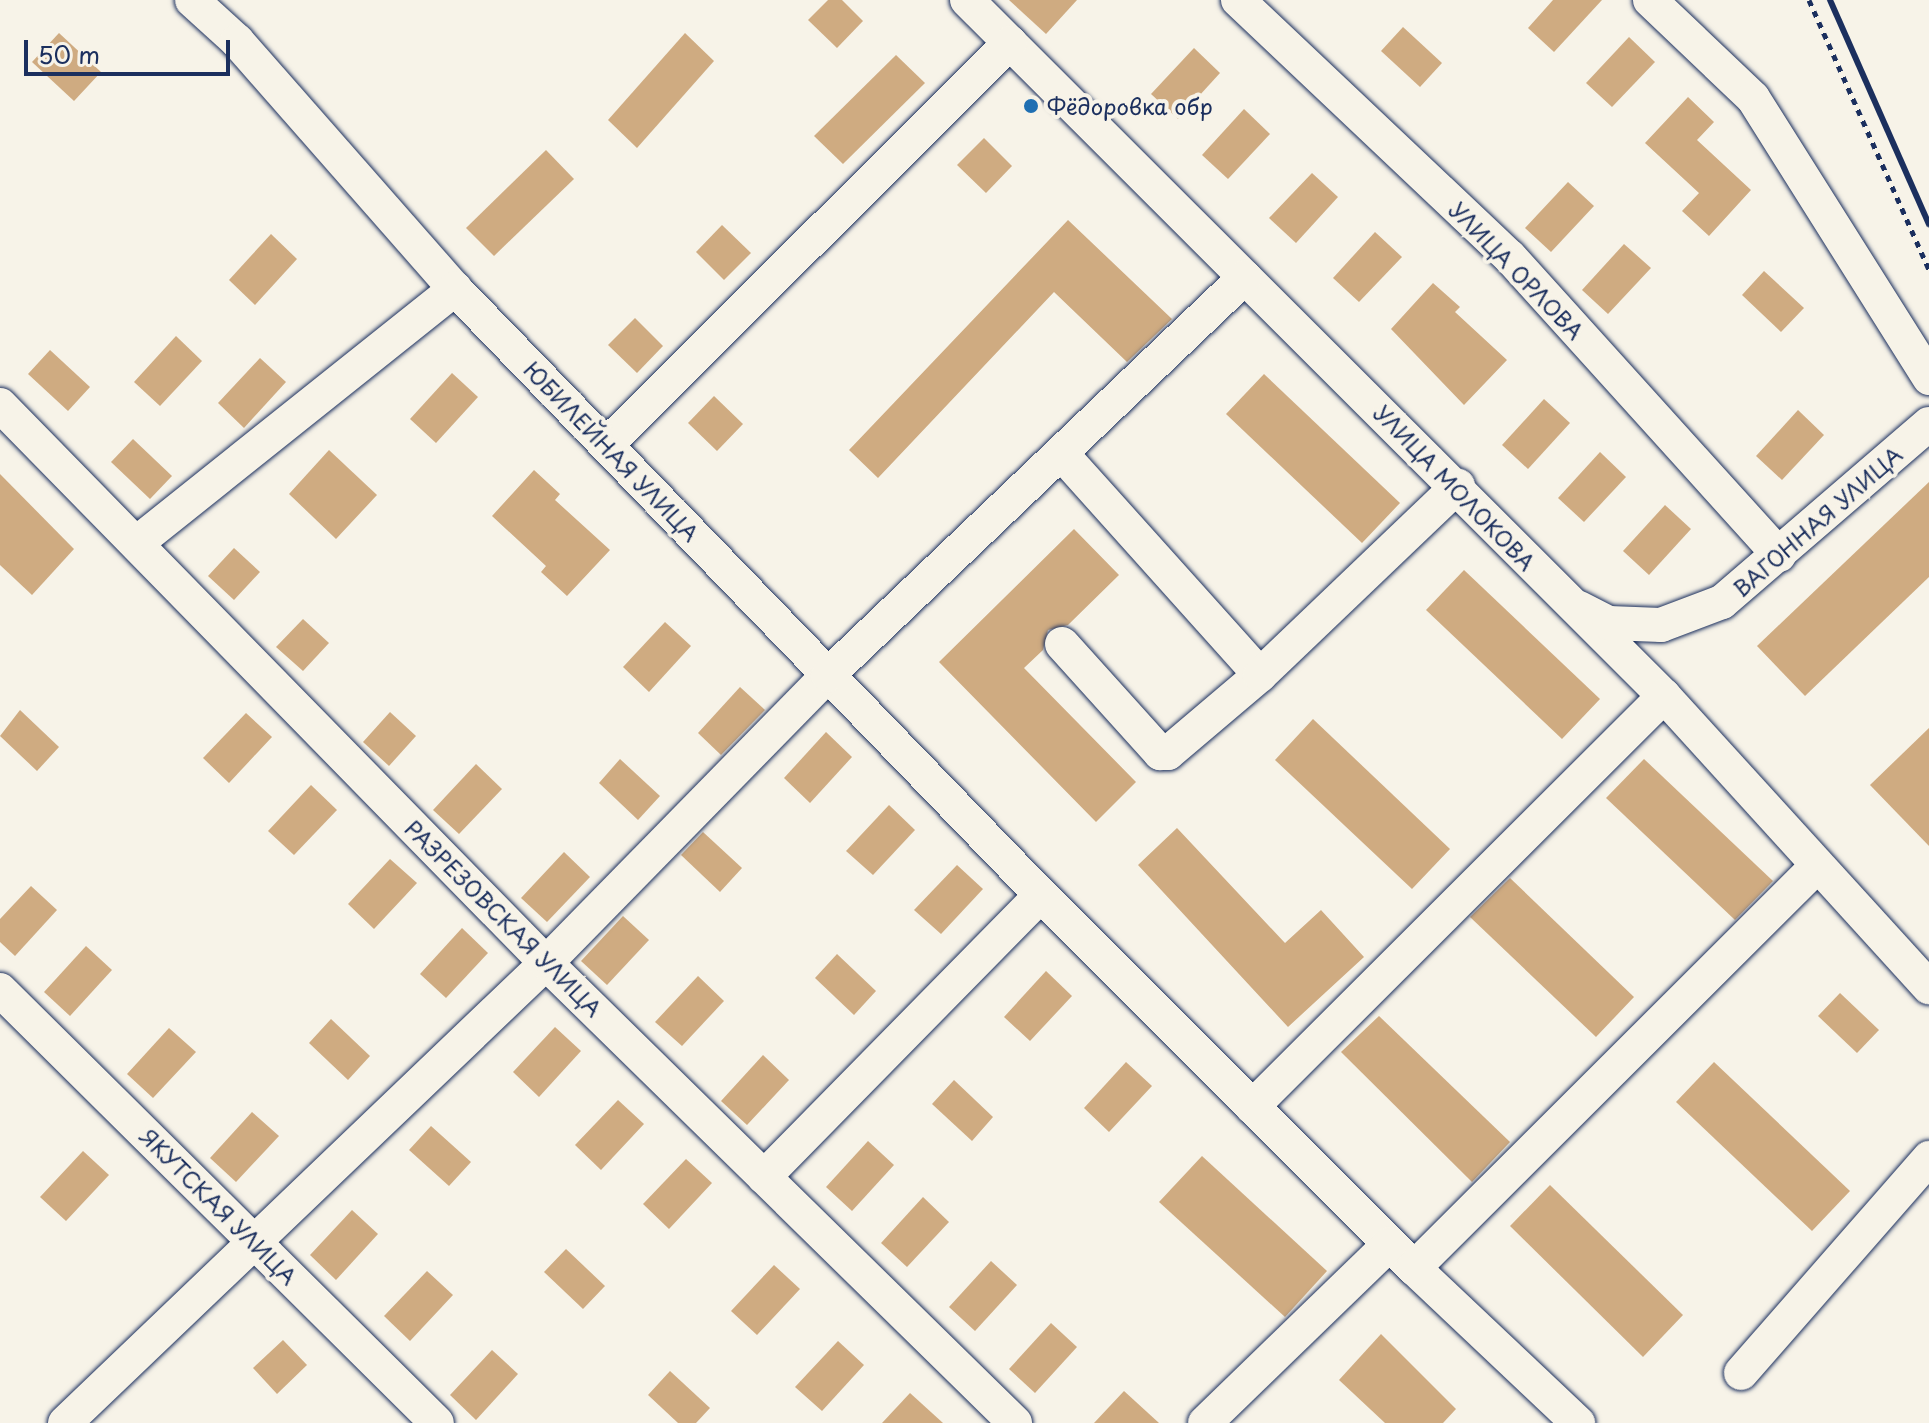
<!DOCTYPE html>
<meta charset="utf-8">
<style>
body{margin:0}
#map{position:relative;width:1929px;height:1423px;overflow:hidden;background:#f7f3e8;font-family:"Playpen Sans",sans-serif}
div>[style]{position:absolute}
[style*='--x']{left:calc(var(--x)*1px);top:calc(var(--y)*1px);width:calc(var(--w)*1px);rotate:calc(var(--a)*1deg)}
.building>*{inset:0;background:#cfab81}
.path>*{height:5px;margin-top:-2.5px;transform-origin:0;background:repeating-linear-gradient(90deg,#1b2f5e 0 6px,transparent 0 12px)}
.roads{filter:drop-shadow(0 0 2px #1b2f5e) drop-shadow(0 0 2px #1b2f5e)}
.minor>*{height:34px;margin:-17px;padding:0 17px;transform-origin:17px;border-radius:17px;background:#f7f3e8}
.rail>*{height:6px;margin:-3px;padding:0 3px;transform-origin:3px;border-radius:3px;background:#1b2f5e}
.dots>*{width:22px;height:22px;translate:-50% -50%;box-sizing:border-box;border:4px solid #f7f3e8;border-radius:50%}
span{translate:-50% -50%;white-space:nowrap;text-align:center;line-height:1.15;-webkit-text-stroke:8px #f7f3e8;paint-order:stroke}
.poi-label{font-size:22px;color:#1b2f5e}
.left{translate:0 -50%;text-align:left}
.street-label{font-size:22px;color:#1b2f5e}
.scale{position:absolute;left:24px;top:40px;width:206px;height:36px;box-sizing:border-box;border:4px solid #1b2f5e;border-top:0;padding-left:10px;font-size:24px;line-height:28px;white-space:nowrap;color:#1b2f5e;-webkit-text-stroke:6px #f7f3e8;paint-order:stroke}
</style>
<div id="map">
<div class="building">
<i style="clip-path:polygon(828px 0,842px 0,863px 21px,837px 48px,808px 20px)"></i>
<i style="clip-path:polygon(1009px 0,1077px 0,1046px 34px)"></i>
<i style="clip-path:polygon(1553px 0,1602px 0,1554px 52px,1528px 28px)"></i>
<i style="clip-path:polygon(1403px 27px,1442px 63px,1420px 87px,1381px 51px)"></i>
<i style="clip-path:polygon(59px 33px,101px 72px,74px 101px,32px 62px)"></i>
<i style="clip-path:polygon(685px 33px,714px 61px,637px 148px,608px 120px)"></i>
<i style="clip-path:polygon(1629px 37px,1655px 62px,1612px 107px,1586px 83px)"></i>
<i style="clip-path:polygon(1194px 48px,1220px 73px,1178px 119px,1151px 94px)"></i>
<i style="clip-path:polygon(896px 55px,925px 83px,843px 164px,814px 136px)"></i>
<i style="clip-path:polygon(1688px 97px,1714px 122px,1697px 140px,1751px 190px,1709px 236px,1682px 211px,1699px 193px,1645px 143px)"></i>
<i style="clip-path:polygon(1244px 109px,1270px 134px,1228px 179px,1202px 155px)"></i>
<i style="clip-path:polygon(984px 138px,1012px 166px,986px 193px,957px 165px)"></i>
<i style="clip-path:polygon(546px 150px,574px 179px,494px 256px,466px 228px)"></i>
<i style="clip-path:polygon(1312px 173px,1338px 197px,1296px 243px,1269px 218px)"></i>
<i style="clip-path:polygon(1568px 182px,1594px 206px,1551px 252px,1525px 228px)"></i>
<i style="clip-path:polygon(1068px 220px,1172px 319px,1127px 362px,1054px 292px,878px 478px,849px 450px)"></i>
<i style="clip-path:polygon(722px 225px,751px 253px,724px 280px,696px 252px)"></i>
<i style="clip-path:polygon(1375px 232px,1402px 257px,1359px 302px,1333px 278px)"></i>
<i style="clip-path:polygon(271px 234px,297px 259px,255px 305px,229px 280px)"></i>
<i style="clip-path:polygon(1624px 244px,1651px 268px,1608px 314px,1582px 290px)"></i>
<i style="clip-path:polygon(1764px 271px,1804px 308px,1781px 332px,1742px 295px)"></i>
<i style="clip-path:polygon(1433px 283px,1460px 307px,1455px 312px,1507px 360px,1464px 405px,1391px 329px)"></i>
<i style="clip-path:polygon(635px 318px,663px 346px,637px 373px,608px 345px)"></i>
<i style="clip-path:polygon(176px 336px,202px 361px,160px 406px,134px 382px)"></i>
<i style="clip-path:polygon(50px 350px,90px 387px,68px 411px,28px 374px)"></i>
<i style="clip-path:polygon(260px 358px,286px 382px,244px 428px,218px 403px)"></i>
<i style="clip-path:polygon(452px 373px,478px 397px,436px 443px,410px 419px)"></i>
<i style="clip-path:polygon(1264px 374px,1400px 503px,1362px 543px,1226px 414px)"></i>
<i style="clip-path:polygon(714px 396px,743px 424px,717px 451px,688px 423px)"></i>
<i style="clip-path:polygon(1544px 399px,1570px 423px,1528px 469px,1502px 445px)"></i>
<i style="clip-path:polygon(1798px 410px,1824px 435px,1782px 480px,1756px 456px)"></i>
<i style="clip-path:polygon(133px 439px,172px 476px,150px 499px,111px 462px)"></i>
<i style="clip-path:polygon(329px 450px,377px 495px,336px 539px,289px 494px)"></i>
<i style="clip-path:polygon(1600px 452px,1626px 477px,1584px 522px,1558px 498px)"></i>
<i style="clip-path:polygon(534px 470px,560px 494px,555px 500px,610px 550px,567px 596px,541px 572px,546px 566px,492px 516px)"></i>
<i style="clip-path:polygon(0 474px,74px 549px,32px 595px,0 565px)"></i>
<i style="clip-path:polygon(1929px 482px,1929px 577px,1805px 696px,1757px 646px)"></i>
<i style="clip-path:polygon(1665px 505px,1691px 529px,1649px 575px,1623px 551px)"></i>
<i style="clip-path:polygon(1074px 529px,1119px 575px,1068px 625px,1048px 630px,1043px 650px,1024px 668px,1136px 782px,1096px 822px,939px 662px)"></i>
<i style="clip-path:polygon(234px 548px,260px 572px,234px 600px,208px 576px)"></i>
<i style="clip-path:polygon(1464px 570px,1600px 699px,1562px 739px,1426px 610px)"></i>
<i style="clip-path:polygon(303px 619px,329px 643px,303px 671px,276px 647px)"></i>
<i style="clip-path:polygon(665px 622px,691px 646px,649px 692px,623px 667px)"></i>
<i style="clip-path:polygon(740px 687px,765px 710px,721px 755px,698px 733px)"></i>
<i style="clip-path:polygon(20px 710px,59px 747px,37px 771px,0 736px)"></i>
<i style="clip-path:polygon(390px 712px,416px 736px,389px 766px,363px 742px)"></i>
<i style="clip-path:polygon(246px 713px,272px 737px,229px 783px,203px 758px)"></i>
<i style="clip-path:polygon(1313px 719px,1450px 849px,1412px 889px,1275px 760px)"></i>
<i style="clip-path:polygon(1929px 728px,1929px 846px,1870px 785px)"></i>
<i style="clip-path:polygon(826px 732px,852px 757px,810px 803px,784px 778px)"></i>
<i style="clip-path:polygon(620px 759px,660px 796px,638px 820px,599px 783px)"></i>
<i style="clip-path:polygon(1644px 759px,1773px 881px,1735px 920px,1606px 798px)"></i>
<i style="clip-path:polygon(476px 764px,502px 789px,459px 834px,433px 810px)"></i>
<i style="clip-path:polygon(311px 785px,337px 810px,294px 855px,268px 831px)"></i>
<i style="clip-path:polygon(889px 805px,915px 830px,873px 875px,846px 851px)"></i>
<i style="clip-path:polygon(1177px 828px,1285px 943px,1321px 910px,1364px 957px,1288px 1027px,1138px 865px)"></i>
<i style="clip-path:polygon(703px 832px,742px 868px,720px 892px,681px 855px)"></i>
<i style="clip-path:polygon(564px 852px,590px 877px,547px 922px,521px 898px)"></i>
<i style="clip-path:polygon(390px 859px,417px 883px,374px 929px,348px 904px)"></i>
<i style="clip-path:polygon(957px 865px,983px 889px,941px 934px,914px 910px)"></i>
<i style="clip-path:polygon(1510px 878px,1634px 997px,1596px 1037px,1470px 917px)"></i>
<i style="clip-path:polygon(31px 886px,57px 910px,15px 956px,0 942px,0 919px)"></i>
<i style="clip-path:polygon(623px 916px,649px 940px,607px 985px,581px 961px)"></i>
<i style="clip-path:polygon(462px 928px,488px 953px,446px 998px,420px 974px)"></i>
<i style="clip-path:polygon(86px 946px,112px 970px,70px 1016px,44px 992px)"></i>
<i style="clip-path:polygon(837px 954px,876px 991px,854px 1015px,815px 978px)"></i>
<i style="clip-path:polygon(1046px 971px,1072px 996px,1030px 1041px,1004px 1017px)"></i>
<i style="clip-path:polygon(698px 976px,724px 1001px,682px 1046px,655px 1022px)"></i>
<i style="clip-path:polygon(1840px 993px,1879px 1030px,1857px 1053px,1818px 1016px)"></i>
<i style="clip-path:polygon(1379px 1016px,1510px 1142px,1472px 1182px,1341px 1052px)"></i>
<i style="clip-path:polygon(331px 1019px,370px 1056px,348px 1080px,309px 1043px)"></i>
<i style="clip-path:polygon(555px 1027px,581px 1051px,539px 1097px,513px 1072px)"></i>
<i style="clip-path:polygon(169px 1028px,196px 1052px,153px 1098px,127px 1074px)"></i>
<i style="clip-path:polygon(763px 1055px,789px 1080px,747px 1125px,721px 1101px)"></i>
<i style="clip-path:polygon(1126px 1062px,1152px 1086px,1109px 1132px,1084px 1108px)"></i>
<i style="clip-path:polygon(1714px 1062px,1850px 1191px,1812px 1231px,1676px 1102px)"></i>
<i style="clip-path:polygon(954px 1080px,993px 1117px,972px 1141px,932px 1104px)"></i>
<i style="clip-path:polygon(618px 1100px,644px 1124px,601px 1170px,575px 1145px)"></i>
<i style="clip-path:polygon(252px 1112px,279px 1136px,236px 1182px,210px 1158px)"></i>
<i style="clip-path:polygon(431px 1126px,471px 1162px,449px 1186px,409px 1150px)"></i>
<i style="clip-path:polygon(868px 1141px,894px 1165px,852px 1211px,826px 1187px)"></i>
<i style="clip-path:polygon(83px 1151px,109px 1175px,66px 1221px,40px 1197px)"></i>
<i style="clip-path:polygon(1202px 1156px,1327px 1271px,1285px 1317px,1159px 1202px)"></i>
<i style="clip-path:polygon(686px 1159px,712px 1183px,669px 1229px,643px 1204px)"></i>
<i style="clip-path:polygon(1550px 1185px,1683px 1315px,1643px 1357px,1510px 1226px)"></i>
<i style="clip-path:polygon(923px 1197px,949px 1222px,907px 1267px,881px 1243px)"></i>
<i style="clip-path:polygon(352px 1210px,378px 1234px,336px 1280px,310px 1255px)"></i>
<i style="clip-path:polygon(566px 1249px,605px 1286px,583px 1309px,544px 1272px)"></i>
<i style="clip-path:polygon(991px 1261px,1017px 1285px,975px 1331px,949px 1307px)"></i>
<i style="clip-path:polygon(774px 1265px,800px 1289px,757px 1335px,731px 1311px)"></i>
<i style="clip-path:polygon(427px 1271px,453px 1295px,410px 1341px,384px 1316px)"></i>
<i style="clip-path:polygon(1051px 1323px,1077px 1347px,1035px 1393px,1009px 1369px)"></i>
<i style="clip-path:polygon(1381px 1334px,1456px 1409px,1443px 1423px,1385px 1423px,1339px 1380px)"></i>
<i style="clip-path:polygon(283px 1340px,307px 1365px,277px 1394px,253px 1368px)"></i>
<i style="clip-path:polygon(838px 1341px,864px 1365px,822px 1411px,795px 1387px)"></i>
<i style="clip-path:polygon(492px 1350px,518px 1374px,476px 1420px,450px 1395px)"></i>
<i style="clip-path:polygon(670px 1371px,710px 1408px,696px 1423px,678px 1423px,648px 1395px)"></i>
<i style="clip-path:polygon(1124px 1391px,1159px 1423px,1094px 1423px)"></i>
<i style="clip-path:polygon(910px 1393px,943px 1423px,882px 1423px)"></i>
</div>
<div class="path">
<i style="--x:1809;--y:0;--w:295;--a:66"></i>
</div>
<div class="roads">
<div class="minor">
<i style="--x:192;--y:0;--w:61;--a:42.3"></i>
<i style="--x:237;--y:41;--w:330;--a:48.7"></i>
<i style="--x:455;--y:289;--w:843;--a:45.96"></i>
<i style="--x:1041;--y:895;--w:528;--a:45"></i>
<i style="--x:1414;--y:1268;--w:226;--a:43.4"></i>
<i style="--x:967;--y:0;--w:985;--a:44.96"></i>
<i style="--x:1664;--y:696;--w:394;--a:47.7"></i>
<i style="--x:1238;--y:0;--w:373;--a:43.4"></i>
<i style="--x:1509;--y:256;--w:403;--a:47.9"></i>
<i style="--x:1650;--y:0;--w:142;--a:43.6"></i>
<i style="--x:1753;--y:98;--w:331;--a:57.8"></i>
<i style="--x:0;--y:405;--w:781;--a:45.62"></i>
<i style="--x:546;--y:963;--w:657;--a:44.44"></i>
<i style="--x:606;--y:445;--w:570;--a:-44.86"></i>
<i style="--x:1061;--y:453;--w:298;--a:48.1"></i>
<i style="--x:138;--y:542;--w:406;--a:-38.6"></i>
<i style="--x:1579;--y:608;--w:34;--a:27"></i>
<i style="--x:1609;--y:623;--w:52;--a:2.2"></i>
<i style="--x:1661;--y:625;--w:65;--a:-20.7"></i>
<i style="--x:1722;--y:602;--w:273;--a:-40.7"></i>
<i style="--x:1062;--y:644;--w:147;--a:48"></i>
<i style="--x:1160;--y:753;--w:8;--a:0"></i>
<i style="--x:1168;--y:753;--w:121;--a:-40.3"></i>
<i style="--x:1260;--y:675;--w:274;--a:-43.7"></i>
<i style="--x:0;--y:990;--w:615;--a:44.74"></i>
<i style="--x:1252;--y:1107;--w:582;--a:-44.93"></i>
<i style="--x:764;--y:1177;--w:395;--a:-45.5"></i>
<i style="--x:1414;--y:1268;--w:569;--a:-44.93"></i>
<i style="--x:1741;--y:1373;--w:286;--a:-48.8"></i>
<i style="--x:65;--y:1423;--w:666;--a:-43.72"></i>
<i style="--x:546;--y:963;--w:403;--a:-45.6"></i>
<i style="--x:828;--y:675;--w:576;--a:-43.66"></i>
<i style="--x:1205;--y:1423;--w:257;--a:-44.1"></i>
</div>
</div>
<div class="rail">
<i style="--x:1830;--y:0;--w:245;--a:66.2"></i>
</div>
<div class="dots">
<i style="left:1031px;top:106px;background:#1f6fb2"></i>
</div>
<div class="poi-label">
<span class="left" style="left:1047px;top:106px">Фёдоровка обр</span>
</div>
<div class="street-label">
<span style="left:1517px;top:270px;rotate:46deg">УЛИЦА ОРЛОВА</span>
<span style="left:612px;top:451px;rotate:46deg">ЮБИЛЕЙНАЯ УЛИЦА</span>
<span style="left:1455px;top:487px;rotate:46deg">УЛИЦА МОЛОКОВА</span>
<span style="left:1817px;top:521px;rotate:-41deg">ВАГОННАЯ УЛИЦА</span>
<span style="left:504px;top:918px;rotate:45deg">РАЗРЕЗОВСКАЯ УЛИЦА</span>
<span style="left:219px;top:1206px;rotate:45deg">ЯКУТСКАЯ УЛИЦА</span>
</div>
<div class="scale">50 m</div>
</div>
